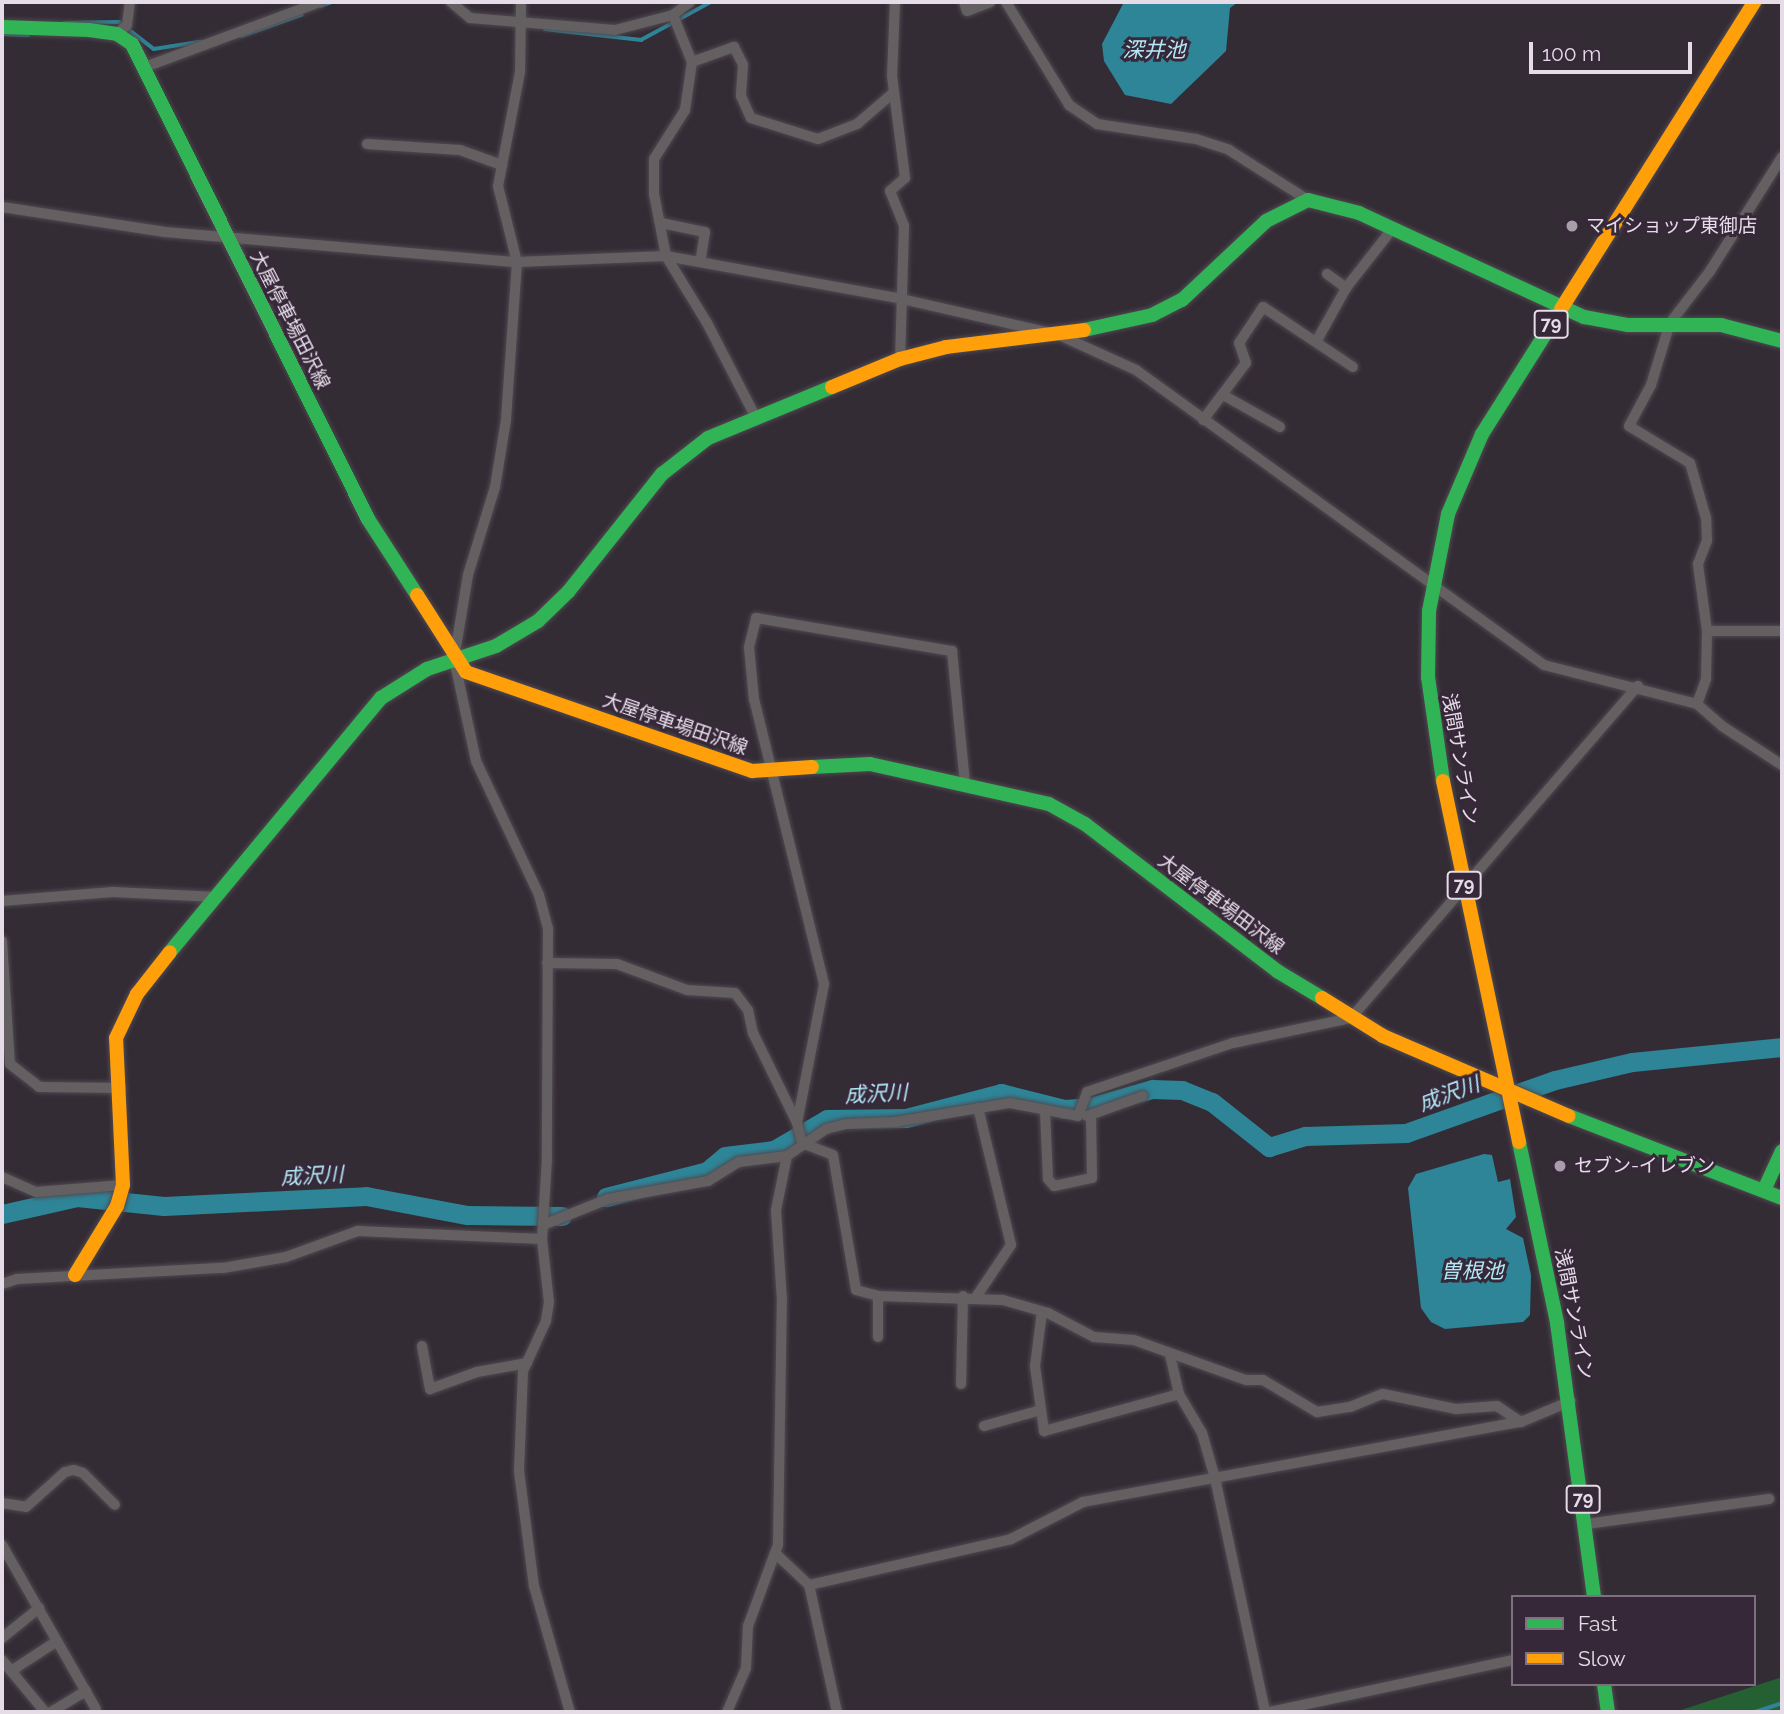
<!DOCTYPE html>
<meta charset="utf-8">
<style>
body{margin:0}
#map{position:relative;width:1784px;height:1714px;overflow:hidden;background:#342c35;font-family:Raleway,"Noto Sans JP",sans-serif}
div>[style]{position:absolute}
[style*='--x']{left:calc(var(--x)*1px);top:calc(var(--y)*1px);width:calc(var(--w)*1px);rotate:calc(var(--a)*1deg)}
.green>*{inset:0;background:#246032}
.water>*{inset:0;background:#2e8598}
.stream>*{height:3.5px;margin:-1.75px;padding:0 1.75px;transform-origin:1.75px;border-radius:1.75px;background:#2e8598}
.river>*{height:19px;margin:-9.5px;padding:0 9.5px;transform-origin:9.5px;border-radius:9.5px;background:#2e8598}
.roads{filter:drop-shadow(0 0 2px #4f4951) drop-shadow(0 0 2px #4f4951)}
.street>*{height:10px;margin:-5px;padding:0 5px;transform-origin:5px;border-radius:5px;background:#646062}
.fast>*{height:14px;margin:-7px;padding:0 7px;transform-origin:7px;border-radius:7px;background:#30b455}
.slow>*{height:14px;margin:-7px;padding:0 7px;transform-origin:7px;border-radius:7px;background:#ff9f0a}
.dots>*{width:19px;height:19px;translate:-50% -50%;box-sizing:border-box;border:4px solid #372839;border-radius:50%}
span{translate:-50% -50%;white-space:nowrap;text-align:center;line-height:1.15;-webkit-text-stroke:6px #372839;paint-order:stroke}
.shield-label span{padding:2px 5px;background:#372839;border:2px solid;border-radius:5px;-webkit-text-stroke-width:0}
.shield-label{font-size:18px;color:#e5dce7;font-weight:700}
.poi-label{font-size:19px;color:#e5dce7}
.left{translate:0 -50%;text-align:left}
.street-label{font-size:19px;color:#e5dce7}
.water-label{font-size:21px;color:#b3e9f7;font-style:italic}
.frame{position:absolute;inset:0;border:4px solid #e5dce7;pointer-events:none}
.legend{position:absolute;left:1511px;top:1595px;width:245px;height:91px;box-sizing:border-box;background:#372839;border:2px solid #7d707f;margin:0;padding:9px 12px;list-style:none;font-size:21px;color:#e5dce7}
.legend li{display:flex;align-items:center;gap:14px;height:35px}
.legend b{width:35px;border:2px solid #7d707f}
.scale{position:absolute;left:1529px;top:42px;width:163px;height:32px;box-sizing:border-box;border:4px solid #e5dce7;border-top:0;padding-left:9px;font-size:21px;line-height:24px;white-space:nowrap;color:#e5dce7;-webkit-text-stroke:5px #372839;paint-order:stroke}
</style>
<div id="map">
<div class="green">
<i style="clip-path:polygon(1782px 1677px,1782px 1712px,1675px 1712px)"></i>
</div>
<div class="water">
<i style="clip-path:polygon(1124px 2px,1238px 2px,1230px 8px,1226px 51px,1171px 104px,1125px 95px,1104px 61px,1102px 44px)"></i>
<i style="clip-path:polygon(1484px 1154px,1492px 1155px,1498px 1182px,1510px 1179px,1516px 1217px,1506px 1229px,1523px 1238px,1531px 1275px,1530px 1315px,1523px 1322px,1445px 1329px,1431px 1322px,1421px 1308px,1408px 1188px,1416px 1174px)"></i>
</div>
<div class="stream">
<i style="--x:321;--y:6;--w:12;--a:-20"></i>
<i style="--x:64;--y:23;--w:55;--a:-1"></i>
<i style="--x:119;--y:22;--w:44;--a:37.6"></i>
<i style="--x:154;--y:49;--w:47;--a:-8.7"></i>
<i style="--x:545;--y:29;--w:97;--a:6.5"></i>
<i style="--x:641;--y:40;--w:80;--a:-28.5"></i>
<i style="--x:2;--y:34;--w:26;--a:2"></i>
<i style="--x:242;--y:36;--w:63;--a:-19.6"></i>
<i style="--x:1755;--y:1712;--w:28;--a:-18"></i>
</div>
<div class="river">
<i style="--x:606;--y:1197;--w:104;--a:-14.4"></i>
<i style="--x:707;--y:1171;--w:23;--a:-40"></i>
<i style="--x:725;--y:1156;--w:49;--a:-7"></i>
<i style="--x:774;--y:1150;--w:61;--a:-30.3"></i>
<i style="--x:827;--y:1119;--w:79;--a:-0.7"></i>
<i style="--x:906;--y:1118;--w:98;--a:-14.7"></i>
<i style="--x:1001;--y:1093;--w:65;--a:14.3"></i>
<i style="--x:1064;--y:1109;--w:26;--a:-4"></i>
<i style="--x:1090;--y:1107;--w:65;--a:-16.2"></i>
<i style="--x:1152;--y:1089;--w:30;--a:2"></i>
<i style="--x:1182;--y:1090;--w:32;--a:22"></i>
<i style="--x:1212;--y:1102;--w:73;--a:38.3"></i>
<i style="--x:1269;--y:1147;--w:38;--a:-17"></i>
<i style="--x:1305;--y:1136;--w:101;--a:-1.7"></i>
<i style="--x:1406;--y:1133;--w:158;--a:-19.6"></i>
<i style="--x:1555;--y:1080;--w:79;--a:-13.2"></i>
<i style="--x:1632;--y:1062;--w:151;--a:-5.7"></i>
<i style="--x:2;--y:1214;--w:77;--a:-12.8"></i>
<i style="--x:77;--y:1197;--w:87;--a:5.9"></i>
<i style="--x:164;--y:1206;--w:202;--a:-2.8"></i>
<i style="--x:366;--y:1196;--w:103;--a:10.7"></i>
<i style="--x:467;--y:1215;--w:95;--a:0.6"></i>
</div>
<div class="roads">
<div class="street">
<i style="--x:451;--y:2;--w:25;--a:40"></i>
<i style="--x:470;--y:18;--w:145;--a:4.7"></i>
<i style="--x:615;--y:30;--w:60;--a:-14.5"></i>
<i style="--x:673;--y:15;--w:21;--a:-37"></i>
<i style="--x:521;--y:2;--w:70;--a:90.8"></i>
<i style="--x:520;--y:72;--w:116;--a:100.9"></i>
<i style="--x:498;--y:186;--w:78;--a:76"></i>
<i style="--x:517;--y:262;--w:158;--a:94"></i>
<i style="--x:506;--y:420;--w:68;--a:99.3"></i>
<i style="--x:495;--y:487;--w:92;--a:107.1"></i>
<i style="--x:468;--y:575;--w:85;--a:99.5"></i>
<i style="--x:454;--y:659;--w:104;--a:77.8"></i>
<i style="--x:476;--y:761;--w:148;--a:64.8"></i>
<i style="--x:539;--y:895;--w:35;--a:75"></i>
<i style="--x:548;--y:929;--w:229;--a:90.3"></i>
<i style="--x:547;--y:1158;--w:81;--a:93.5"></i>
<i style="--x:542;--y:1239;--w:63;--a:83.7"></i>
<i style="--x:549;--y:1302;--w:19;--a:99"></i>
<i style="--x:546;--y:1321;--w:55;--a:114.7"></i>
<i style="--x:523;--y:1371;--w:100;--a:92.3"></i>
<i style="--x:519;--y:1471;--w:116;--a:82.6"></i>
<i style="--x:534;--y:1586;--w:131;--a:74.1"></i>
<i style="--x:895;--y:2;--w:74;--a:92.3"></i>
<i style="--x:892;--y:76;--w:103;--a:82.7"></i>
<i style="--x:905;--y:178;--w:20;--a:139"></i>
<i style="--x:890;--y:191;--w:38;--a:68"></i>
<i style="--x:904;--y:226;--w:133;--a:91.7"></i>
<i style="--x:964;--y:2;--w:9;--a:72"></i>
<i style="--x:967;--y:11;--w:25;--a:-21"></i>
<i style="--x:1006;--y:2;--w:121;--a:58.5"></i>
<i style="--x:1069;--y:105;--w:34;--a:34"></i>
<i style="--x:1097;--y:124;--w:100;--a:8.6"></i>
<i style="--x:1196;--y:139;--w:35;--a:18"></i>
<i style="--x:1229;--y:150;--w:93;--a:32.3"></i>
<i style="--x:673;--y:15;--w:51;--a:68"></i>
<i style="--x:692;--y:62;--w:49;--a:98.3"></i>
<i style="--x:685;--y:110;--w:58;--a:122.3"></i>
<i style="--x:654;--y:159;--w:35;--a:90"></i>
<i style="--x:654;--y:194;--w:63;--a:79"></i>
<i style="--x:666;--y:256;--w:79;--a:58.5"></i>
<i style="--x:707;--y:323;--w:109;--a:62.7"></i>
<i style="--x:117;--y:34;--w:13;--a:-42"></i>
<i style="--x:127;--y:25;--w:23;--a:-83"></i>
<i style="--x:692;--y:62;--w:45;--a:-19.7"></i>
<i style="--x:734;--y:47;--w:20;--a:63"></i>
<i style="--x:743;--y:65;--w:31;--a:94"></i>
<i style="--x:741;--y:96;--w:24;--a:66"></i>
<i style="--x:751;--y:118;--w:70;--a:17.4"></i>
<i style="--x:818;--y:139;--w:42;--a:-21"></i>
<i style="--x:857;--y:124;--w:48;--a:-40.7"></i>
<i style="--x:145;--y:67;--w:187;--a:-20.4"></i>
<i style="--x:367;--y:144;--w:93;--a:3.7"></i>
<i style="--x:460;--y:150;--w:45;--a:19.7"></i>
<i style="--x:2;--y:207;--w:165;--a:8.7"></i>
<i style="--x:165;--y:232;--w:353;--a:4.9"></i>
<i style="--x:517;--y:262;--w:149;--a:-2.3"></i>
<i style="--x:666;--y:256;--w:240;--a:10.3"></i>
<i style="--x:902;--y:299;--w:161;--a:12.9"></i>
<i style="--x:1059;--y:335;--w:85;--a:24.4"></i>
<i style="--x:1136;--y:370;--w:503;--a:35.87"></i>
<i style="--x:1544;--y:665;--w:158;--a:14.3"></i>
<i style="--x:1697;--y:704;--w:33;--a:41"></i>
<i style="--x:1722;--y:726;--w:72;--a:33"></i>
<i style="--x:661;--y:223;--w:45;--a:11.6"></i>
<i style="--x:705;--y:232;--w:30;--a:99"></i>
<i style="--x:1327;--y:274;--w:24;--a:36"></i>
<i style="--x:1316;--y:342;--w:62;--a:-60.9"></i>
<i style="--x:1346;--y:288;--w:76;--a:-51.9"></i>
<i style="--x:1225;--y:396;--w:63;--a:29.4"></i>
<i style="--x:1203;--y:420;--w:71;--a:-53"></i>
<i style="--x:1246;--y:363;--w:21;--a:-109"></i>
<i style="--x:1239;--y:343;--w:43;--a:-56.3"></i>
<i style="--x:1263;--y:307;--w:108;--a:33.7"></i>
<i style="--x:1707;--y:631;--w:75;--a:0"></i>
<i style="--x:1697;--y:704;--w:27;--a:-70"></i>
<i style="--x:1706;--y:679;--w:48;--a:-88.8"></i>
<i style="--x:1707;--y:631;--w:68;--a:-97.7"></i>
<i style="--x:1698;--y:564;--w:25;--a:-69"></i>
<i style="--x:1707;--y:541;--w:23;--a:-92"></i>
<i style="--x:1706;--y:518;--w:57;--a:-106.2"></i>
<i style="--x:1690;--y:463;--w:71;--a:-148.8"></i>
<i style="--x:1629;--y:426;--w:47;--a:-61.8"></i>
<i style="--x:1651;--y:385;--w:65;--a:-73"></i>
<i style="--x:1670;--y:323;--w:66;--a:-52.4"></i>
<i style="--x:1710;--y:271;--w:135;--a:-57.7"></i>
<i style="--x:2;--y:901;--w:111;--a:-4.6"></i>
<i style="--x:113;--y:892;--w:104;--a:2.8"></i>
<i style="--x:2;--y:941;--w:123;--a:86.3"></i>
<i style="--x:10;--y:1064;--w:37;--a:38"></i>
<i style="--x:39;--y:1087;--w:82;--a:0.7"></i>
<i style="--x:547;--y:963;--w:70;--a:0.8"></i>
<i style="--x:617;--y:964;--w:75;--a:20.4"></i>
<i style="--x:687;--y:990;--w:48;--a:3.6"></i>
<i style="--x:735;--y:993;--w:21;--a:53"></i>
<i style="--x:748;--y:1010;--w:24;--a:78"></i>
<i style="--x:753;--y:1033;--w:100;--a:63.9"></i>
<i style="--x:797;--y:1123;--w:21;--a:76"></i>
<i style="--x:1045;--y:1112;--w:67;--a:87.4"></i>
<i style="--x:1048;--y:1179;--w:9;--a:49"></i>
<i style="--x:1054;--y:1186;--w:39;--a:-12"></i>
<i style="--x:1092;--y:1178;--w:62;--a:-90.9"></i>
<i style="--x:1087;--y:1116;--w:59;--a:-19.7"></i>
<i style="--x:797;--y:1123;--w:142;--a:-79"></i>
<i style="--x:824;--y:984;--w:292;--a:-103.8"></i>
<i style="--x:754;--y:700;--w:53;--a:-95.4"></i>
<i style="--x:749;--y:647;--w:30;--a:-76"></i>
<i style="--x:756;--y:618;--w:199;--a:9.6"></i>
<i style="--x:952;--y:651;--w:133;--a:84.4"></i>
<i style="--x:802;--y:1143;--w:33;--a:21"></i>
<i style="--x:833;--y:1155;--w:137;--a:80.3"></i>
<i style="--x:856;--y:1290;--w:23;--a:15"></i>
<i style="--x:878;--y:1296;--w:125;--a:1.8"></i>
<i style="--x:1003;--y:1300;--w:47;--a:16.1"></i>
<i style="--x:1048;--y:1313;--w:52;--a:27.6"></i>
<i style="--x:1094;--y:1337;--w:40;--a:4.3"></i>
<i style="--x:1134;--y:1340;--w:119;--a:19.7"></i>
<i style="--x:1246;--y:1380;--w:17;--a:0"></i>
<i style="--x:1263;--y:1380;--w:63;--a:30.7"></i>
<i style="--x:1317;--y:1412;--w:33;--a:-9"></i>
<i style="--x:1350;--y:1407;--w:35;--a:-22"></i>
<i style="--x:1383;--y:1394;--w:75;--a:11.6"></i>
<i style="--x:1456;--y:1409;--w:41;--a:-4.2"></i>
<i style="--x:1497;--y:1406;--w:29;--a:34"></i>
<i style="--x:2;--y:1177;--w:37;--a:24"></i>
<i style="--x:36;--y:1192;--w:87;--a:-4.6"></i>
<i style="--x:543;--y:1225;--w:70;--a:-21.8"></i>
<i style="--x:608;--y:1199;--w:102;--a:-10.2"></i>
<i style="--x:708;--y:1181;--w:36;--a:-32"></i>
<i style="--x:739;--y:1162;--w:48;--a:-7.1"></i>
<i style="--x:787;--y:1156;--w:47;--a:-34.7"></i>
<i style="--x:826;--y:1129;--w:21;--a:-14"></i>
<i style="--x:846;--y:1124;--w:49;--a:-2.3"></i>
<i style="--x:895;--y:1122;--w:117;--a:-9.4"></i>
<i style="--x:1010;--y:1103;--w:69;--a:10.8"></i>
<i style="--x:1078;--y:1116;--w:26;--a:-69"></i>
<i style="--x:1087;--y:1092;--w:154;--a:-18.6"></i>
<i style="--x:1233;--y:1043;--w:121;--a:-12"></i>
<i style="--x:1351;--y:1018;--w:439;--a:-49.2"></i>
<i style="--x:2;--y:1284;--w:16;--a:-18"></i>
<i style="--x:17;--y:1279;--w:206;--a:-3.1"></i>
<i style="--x:223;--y:1268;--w:64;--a:-9.9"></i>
<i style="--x:286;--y:1257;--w:77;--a:-19.9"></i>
<i style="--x:358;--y:1231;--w:184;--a:2.5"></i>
<i style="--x:976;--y:1297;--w:63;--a:-56.1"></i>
<i style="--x:1011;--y:1245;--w:141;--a:-103.5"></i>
<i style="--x:1042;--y:1312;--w:54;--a:97.4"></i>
<i style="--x:1035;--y:1366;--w:66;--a:82.1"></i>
<i style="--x:1044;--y:1431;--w:140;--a:-15.3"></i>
<i style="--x:878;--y:1337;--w:41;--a:-90"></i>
<i style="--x:422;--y:1346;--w:44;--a:79.5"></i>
<i style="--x:430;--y:1389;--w:50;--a:-19.9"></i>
<i style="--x:477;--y:1372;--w:51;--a:-10.2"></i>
<i style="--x:1170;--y:1355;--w:40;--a:77"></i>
<i style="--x:1179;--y:1394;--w:45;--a:59.5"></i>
<i style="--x:1202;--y:1433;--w:47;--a:73.9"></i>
<i style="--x:1215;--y:1478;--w:239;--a:77.9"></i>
<i style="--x:961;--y:1384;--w:88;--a:-88.7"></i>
<i style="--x:984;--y:1426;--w:59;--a:-15.7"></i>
<i style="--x:2;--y:1503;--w:24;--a:9"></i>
<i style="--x:26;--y:1507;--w:52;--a:-41.9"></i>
<i style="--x:65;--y:1472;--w:9;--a:-13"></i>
<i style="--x:74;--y:1470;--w:9;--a:18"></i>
<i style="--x:83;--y:1473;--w:45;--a:45"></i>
<i style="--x:1586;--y:1524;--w:185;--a:-7.8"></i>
<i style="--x:2;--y:1545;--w:189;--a:60.2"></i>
<i style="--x:775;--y:1553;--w:47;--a:43.3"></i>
<i style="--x:2;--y:1638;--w:48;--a:-39"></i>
<i style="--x:2;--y:1660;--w:67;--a:50.4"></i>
<i style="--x:11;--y:1671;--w:55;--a:-33.1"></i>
<i style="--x:51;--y:1712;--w:41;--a:-31"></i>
<i style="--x:727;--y:1712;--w:48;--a:-66.6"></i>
<i style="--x:746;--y:1668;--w:42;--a:-87.3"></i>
<i style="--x:748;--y:1626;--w:86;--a:-69.7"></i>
<i style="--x:778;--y:1545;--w:244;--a:-89.1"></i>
<i style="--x:782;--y:1301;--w:91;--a:-93.8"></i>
<i style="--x:776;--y:1210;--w:55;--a:-78.5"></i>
<i style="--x:837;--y:1712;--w:130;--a:-102.4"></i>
<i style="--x:809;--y:1585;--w:207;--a:-12.8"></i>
<i style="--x:1011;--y:1539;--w:81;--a:-27.2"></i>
<i style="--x:1083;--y:1502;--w:445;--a:-10.4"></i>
<i style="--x:1521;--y:1422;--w:54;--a:-22.8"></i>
<i style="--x:1270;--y:1712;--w:249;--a:-12.1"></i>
</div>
<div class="fast">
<i style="--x:2;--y:27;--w:87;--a:2"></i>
<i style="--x:89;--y:30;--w:28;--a:8"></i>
<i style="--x:117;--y:34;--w:18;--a:34"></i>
<i style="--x:132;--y:44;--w:530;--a:63.58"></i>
<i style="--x:368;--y:519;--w:90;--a:57.2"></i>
<i style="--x:1084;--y:330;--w:70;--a:-12.4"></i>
<i style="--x:1152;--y:315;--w:34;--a:-27"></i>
<i style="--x:1182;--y:300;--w:115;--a:-43.2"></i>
<i style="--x:1266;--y:221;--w:47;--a:-26.6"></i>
<i style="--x:1308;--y:200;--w:53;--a:14.3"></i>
<i style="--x:1359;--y:213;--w:248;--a:24.8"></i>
<i style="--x:1584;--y:317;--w:45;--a:10.3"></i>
<i style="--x:1628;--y:325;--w:93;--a:0"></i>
<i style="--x:1721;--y:325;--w:63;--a:14.7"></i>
<i style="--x:812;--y:767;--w:58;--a:-3"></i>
<i style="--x:870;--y:764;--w:183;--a:12.6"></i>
<i style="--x:1049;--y:804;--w:41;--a:29.1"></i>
<i style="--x:1085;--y:824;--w:242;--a:37.4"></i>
<i style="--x:1277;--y:971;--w:52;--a:31"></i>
<i style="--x:1443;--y:781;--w:105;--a:-98.2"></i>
<i style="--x:1428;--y:677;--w:66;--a:-89.1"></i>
<i style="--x:1429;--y:611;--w:99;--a:-78.9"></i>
<i style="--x:1448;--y:514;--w:87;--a:-67"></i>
<i style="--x:1482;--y:434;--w:148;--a:-57.7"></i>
<i style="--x:170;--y:952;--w:330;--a:-50.3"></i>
<i style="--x:381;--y:698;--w:54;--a:-32.2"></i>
<i style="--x:427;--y:669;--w:73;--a:-18.4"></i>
<i style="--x:496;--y:646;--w:49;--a:-30.8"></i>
<i style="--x:538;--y:621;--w:42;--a:-44"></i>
<i style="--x:568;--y:592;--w:151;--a:-51.5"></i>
<i style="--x:662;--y:474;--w:58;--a:-38"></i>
<i style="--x:708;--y:438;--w:134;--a:-22.4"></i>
<i style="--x:1569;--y:1116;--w:228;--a:21.1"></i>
<i style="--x:1519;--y:1142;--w:185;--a:78.1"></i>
<i style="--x:1557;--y:1323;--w:276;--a:82.3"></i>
<i style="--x:1764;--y:1190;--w:43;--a:-65.2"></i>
<i style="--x:1604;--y:1684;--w:28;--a:82"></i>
</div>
<div class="slow">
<i style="--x:1561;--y:309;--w:363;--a:-57.8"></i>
<i style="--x:832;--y:387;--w:74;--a:-22.4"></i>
<i style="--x:900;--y:359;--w:48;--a:-14.6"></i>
<i style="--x:946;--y:347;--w:139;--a:-7"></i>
<i style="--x:417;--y:595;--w:91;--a:57.5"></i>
<i style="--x:466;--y:672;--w:303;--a:19.1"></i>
<i style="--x:752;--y:771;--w:60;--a:-3.8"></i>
<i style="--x:1443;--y:781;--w:369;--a:78.1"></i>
<i style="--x:1322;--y:998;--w:72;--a:31.9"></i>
<i style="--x:1383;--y:1036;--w:202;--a:23.3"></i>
<i style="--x:75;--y:1275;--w:81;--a:-58.7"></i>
<i style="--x:117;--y:1206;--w:22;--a:-74"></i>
<i style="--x:123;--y:1185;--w:147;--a:-92.7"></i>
<i style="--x:116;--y:1038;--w:49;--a:-64.5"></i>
<i style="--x:137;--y:994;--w:53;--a:-51.8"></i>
</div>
</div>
<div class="dots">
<i style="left:1572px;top:226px;background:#a79ea9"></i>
<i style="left:1560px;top:1166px;background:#a79ea9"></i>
</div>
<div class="shield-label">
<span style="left:1551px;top:324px">79</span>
<span style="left:1464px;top:885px">79</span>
<span style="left:1583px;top:1499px">79</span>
</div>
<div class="poi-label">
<span class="left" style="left:1586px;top:226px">マイショップ東御店</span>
<span class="left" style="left:1574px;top:1166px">セブン-イレブン</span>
</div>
<div class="street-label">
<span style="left:290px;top:320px;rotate:63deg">大屋停車場田沢線</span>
<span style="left:675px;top:724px;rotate:19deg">大屋停車場田沢線</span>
<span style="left:1460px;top:759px;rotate:80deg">浅間サンライン</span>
<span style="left:1221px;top:904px;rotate:37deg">大屋停車場田沢線</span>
<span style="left:1574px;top:1314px;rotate:79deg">浅間サンライン</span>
</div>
<div class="water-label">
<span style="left:1154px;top:50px">深井池</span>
<span style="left:876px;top:1094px;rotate:-3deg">成沢川</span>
<span style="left:1449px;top:1094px;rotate:-20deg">成沢川</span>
<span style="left:312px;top:1176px;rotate:-3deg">成沢川</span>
<span style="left:1472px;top:1271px">曽根池</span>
</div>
<div class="frame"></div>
<ul class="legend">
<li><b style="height:9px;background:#30b455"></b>Fast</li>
<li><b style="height:9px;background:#ff9f0a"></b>Slow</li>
</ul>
<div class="scale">100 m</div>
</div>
